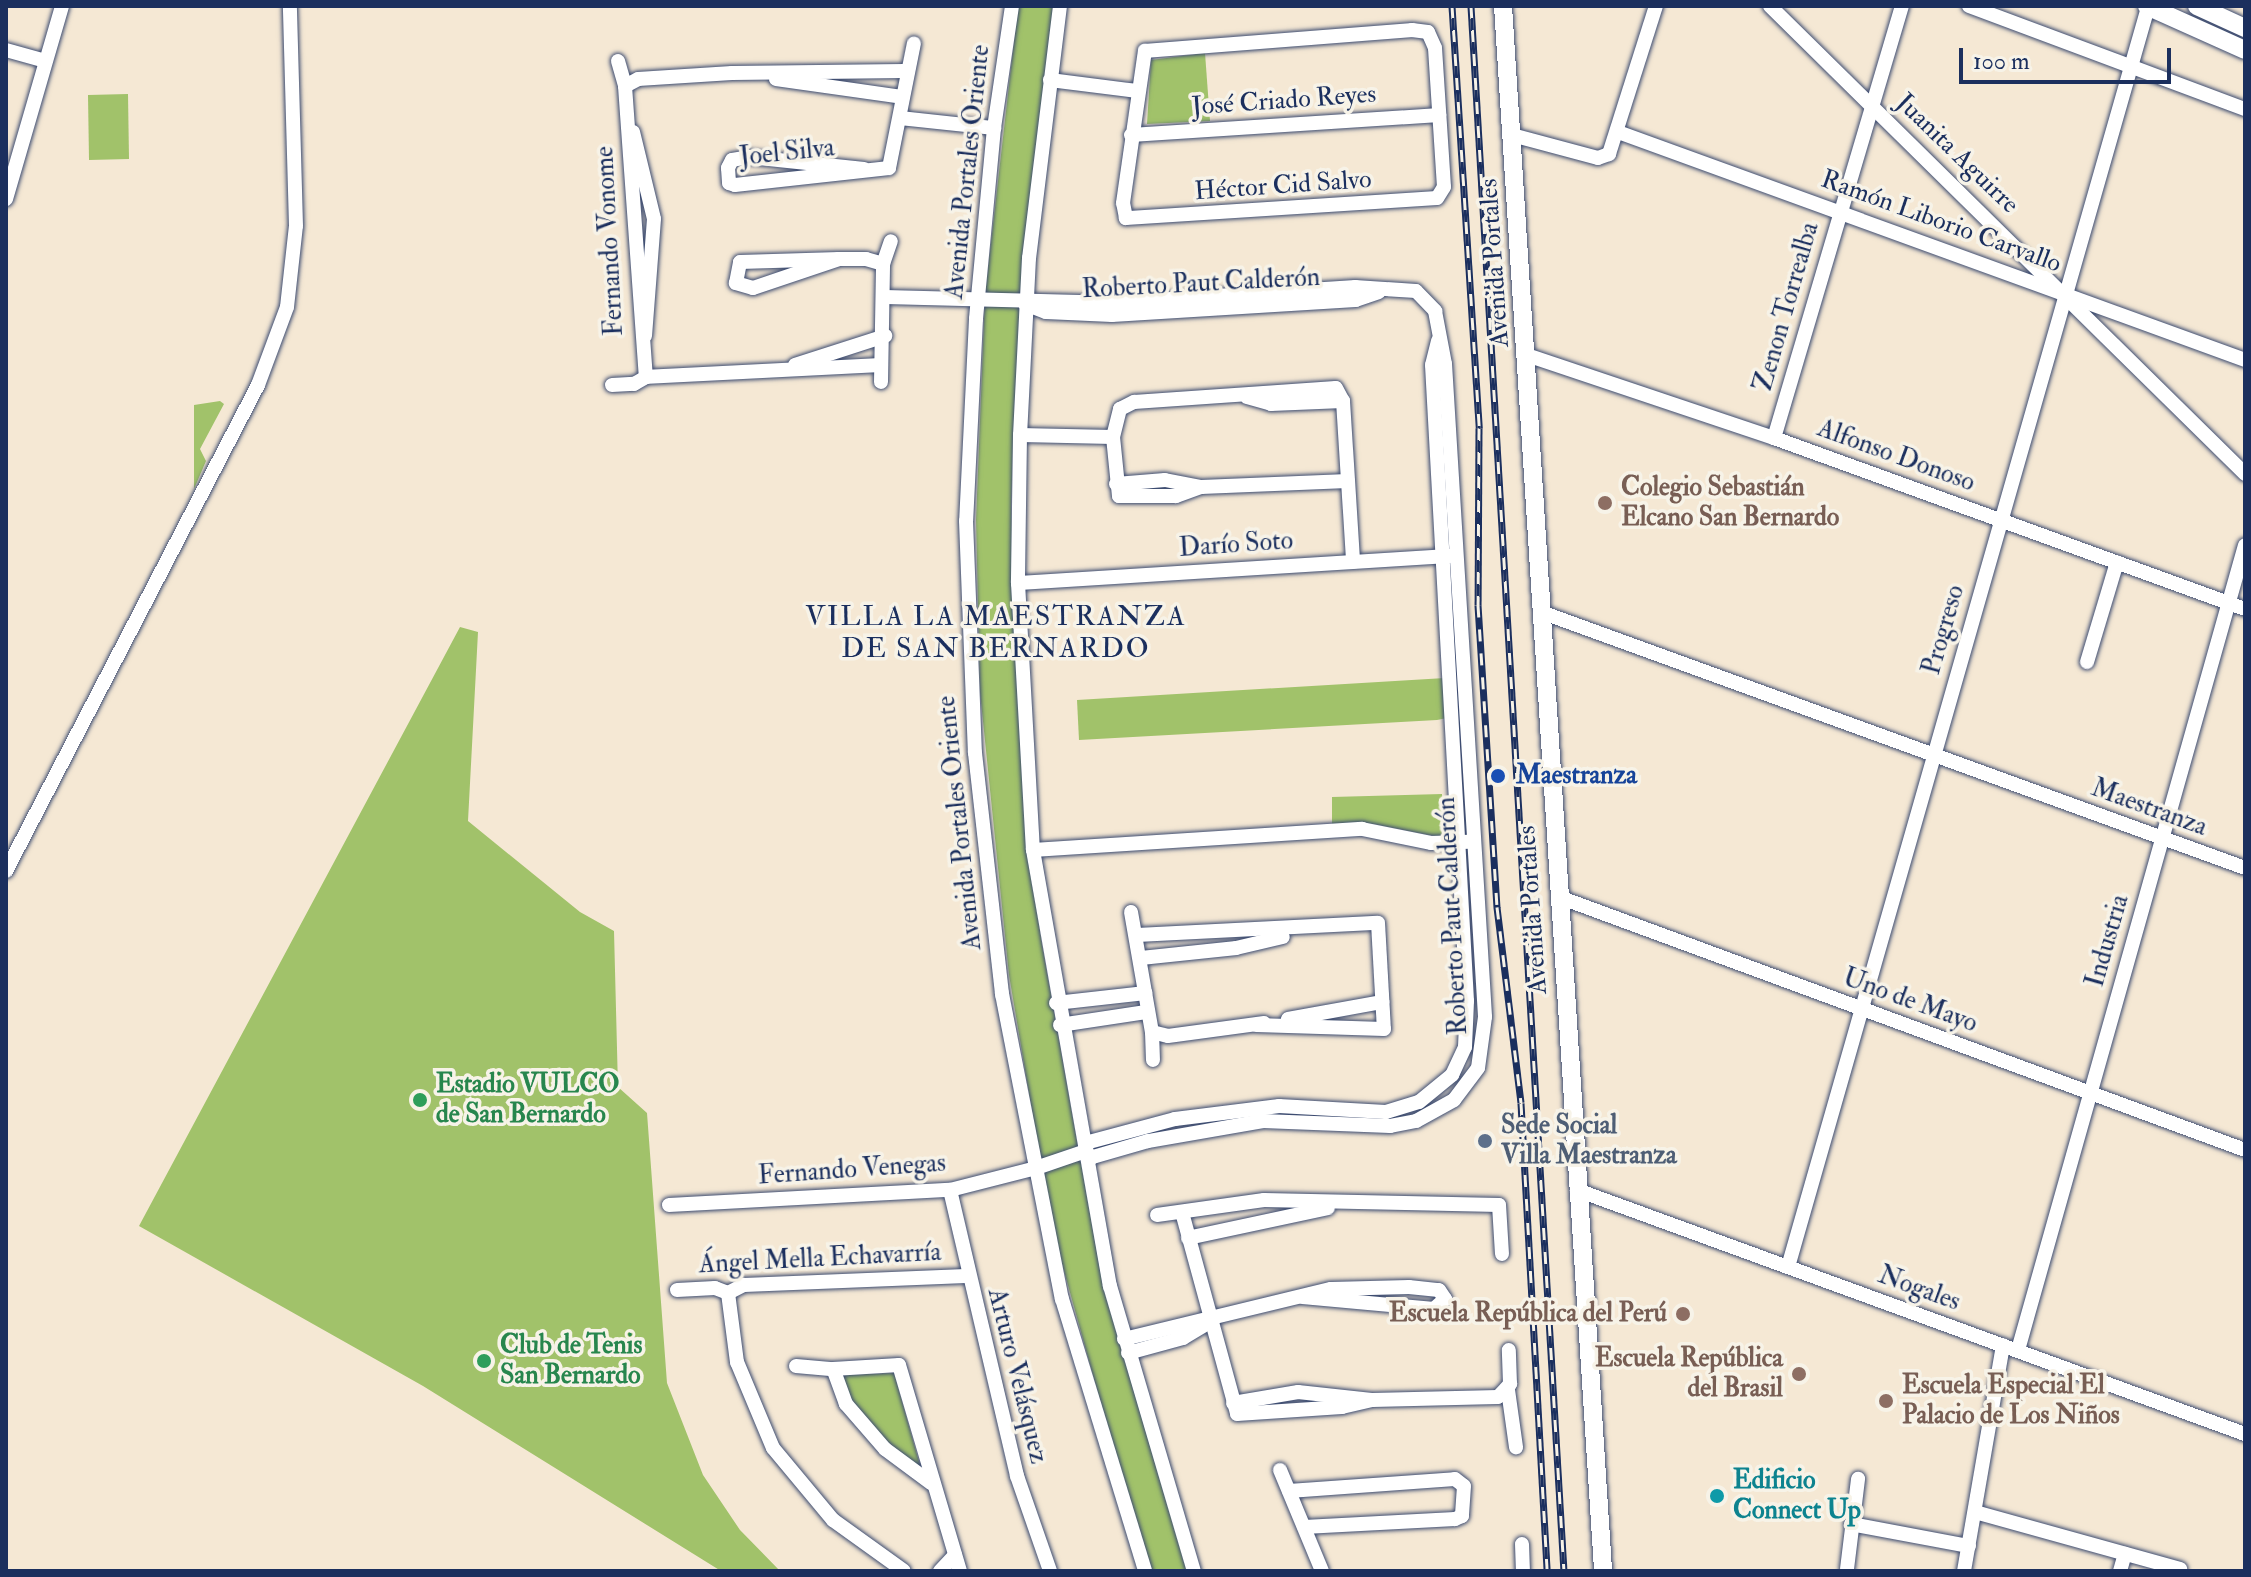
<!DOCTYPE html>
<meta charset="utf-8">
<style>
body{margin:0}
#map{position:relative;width:2251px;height:1577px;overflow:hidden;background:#f5e8d4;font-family:"IM FELL Double Pica",serif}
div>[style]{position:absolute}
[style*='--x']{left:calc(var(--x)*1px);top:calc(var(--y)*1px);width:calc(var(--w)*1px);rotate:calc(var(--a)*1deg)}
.green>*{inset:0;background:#a1c26a}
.roads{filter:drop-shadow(0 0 2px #3c4b70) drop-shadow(0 0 2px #3c4b70)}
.minor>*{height:14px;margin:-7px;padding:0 7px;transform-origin:7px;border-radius:7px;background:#fff}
.major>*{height:18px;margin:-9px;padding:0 9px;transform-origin:9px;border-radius:9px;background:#fff}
.rail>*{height:7px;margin-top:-3.5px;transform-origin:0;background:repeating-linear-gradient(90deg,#f7f3e8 0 12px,#1b2f5e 0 24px);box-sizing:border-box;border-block:2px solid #1b2f5e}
.dots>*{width:22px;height:22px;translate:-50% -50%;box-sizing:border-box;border:4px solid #f7f3e8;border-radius:50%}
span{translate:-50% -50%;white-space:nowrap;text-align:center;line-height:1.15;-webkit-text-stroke:7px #f7f3e8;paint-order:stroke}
.street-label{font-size:26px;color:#1b2f5e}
.education-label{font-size:26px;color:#785e54;font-weight:700}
.left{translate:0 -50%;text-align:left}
.right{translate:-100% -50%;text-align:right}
.transit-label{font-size:26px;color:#164399;font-weight:700}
.leisure-label{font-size:26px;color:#27864d;font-weight:700}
.service-label{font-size:26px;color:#4e5e75;font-weight:700}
.culture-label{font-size:26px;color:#0d838f;font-weight:700}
.neighbourhood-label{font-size:28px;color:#1b2f5e;letter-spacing:2px}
.frame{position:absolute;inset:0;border:8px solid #1b2f5e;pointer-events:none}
.scale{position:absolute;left:1959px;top:48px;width:212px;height:36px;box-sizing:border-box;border:4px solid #1b2f5e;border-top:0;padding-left:10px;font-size:24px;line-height:28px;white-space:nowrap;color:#1b2f5e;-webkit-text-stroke:6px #f7f3e8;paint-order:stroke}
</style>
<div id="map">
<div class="green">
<i style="clip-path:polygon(1018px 6px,1054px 6px,1015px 396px,1011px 506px,1025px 804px,1041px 939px,1077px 1141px,1192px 1571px,1152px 1571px,1114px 1451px,1051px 1224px,1009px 975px,980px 692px,976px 520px,985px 295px)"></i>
<i style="clip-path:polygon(1205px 53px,1210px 121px,1147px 124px,1151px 60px)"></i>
<i style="clip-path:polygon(128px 94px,129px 159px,89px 160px,88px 95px)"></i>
<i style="clip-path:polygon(220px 401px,224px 404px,200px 449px,206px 461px,194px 489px,194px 405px)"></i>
<i style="clip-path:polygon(460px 627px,478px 632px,468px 821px,580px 912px,614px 931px,618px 1087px,647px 1113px,667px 1383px,703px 1475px,740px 1530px,780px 1571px,721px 1571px,423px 1386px,139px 1226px)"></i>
<i style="clip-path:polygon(1445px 678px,1447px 718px,1437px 720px,1079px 740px,1077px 700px)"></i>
<i style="clip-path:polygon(1442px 794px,1444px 834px,1439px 837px,1373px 824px,1332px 826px,1332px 797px)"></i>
<i style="clip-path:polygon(894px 1373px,921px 1469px,892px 1449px,853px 1404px,840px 1375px)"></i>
</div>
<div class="roads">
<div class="minor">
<i style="--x:1012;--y:6;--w:123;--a:98.4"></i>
<i style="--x:994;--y:128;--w:192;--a:95.4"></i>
<i style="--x:976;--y:319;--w:202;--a:92.8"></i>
<i style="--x:966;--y:521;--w:232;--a:87.8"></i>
<i style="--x:975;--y:753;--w:243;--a:83.6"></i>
<i style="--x:1002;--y:994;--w:311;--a:78.9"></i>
<i style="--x:1062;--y:1299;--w:284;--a:73"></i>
<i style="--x:1060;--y:6;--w:254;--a:97"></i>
<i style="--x:1029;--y:258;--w:177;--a:92.9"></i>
<i style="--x:1020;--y:435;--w:148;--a:90.8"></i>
<i style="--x:1018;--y:583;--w:267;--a:86.8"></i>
<i style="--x:1033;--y:850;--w:443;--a:80"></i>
<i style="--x:1110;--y:1286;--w:297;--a:73.6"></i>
<i style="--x:1770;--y:6;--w:667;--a:44.57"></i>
<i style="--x:1969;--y:6;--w:295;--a:20.5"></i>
<i style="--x:1412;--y:30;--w:16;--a:7"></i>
<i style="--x:1428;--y:32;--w:17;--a:66"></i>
<i style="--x:1435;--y:48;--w:139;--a:86.3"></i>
<i style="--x:1444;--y:187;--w:13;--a:122"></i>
<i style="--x:1437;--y:198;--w:312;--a:176.3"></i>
<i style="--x:1126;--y:218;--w:15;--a:-101"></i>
<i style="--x:1123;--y:203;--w:154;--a:-81.8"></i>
<i style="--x:1145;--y:51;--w:268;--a:-4.5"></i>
<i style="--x:6;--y:50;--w:41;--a:15.4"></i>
<i style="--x:618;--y:61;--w:26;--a:74"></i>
<i style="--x:625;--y:86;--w:292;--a:85.9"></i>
<i style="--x:776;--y:79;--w:127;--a:8.1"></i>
<i style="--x:1050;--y:80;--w:88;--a:7.2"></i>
<i style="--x:625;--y:86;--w:15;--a:-28"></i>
<i style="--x:638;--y:79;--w:94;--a:-3.7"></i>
<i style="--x:732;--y:73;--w:172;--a:-0.7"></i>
<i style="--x:900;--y:118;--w:95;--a:6.1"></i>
<i style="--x:633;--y:132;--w:89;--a:76.4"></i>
<i style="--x:654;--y:219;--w:117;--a:94.4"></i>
<i style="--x:1618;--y:132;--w:667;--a:19.98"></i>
<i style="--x:1131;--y:135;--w:309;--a:-3.7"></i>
<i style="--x:1512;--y:135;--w:89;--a:15"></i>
<i style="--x:1598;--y:158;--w:12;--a:-20"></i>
<i style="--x:1609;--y:154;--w:155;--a:-72.4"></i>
<i style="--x:864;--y:169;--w:115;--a:-174"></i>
<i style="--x:750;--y:157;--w:18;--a:171"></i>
<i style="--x:732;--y:160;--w:9;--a:117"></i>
<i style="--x:728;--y:168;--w:15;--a:86"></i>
<i style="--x:729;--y:183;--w:6;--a:18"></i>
<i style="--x:735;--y:185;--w:155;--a:-6.3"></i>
<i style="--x:889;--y:168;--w:127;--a:-78.7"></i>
<i style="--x:6;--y:199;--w:201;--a:-73.8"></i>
<i style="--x:839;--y:259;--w:91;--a:161.4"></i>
<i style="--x:753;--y:288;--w:18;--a:-164"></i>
<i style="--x:736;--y:283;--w:21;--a:-79"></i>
<i style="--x:740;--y:262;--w:99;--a:-1.7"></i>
<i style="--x:839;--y:259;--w:27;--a:0"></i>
<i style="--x:866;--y:259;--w:18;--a:16"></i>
<i style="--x:885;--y:297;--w:224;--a:1.5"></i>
<i style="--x:1109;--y:303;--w:247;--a:-3.7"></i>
<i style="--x:1355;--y:287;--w:61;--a:3.8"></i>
<i style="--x:1416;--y:291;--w:28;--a:46"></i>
<i style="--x:1435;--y:311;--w:54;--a:79.3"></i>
<i style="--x:1445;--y:364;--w:654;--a:86.49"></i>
<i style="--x:1485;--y:1017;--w:51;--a:97.8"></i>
<i style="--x:1478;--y:1068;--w:40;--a:127"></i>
<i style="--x:1454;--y:1100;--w:43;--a:151.1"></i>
<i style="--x:1416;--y:1121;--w:26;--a:169"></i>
<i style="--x:1390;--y:1126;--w:127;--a:-177.7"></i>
<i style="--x:1263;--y:1121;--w:117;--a:170.1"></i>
<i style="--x:1148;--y:1141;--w:57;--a:163.8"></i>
<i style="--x:1093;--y:1157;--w:11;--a:-153"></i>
<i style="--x:1025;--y:304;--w:22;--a:21"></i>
<i style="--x:1046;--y:312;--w:66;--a:2.6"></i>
<i style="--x:1112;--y:315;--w:244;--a:-3.5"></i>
<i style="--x:1356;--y:300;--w:24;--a:-19"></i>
<i style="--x:1527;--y:355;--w:261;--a:18.6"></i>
<i style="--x:1774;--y:438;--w:501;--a:19.95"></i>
<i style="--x:795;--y:365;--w:95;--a:-17.9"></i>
<i style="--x:881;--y:382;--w:118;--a:-89"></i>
<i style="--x:883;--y:264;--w:24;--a:-71"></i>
<i style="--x:612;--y:385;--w:22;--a:-3"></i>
<i style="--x:634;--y:384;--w:14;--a:-30"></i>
<i style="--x:646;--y:377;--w:233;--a:-2.9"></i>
<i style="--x:1247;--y:397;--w:25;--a:16"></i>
<i style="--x:1271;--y:404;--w:72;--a:-2.4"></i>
<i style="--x:1020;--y:435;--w:93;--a:1.2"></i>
<i style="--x:1774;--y:438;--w:451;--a:-73.5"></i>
<i style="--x:1116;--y:484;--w:49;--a:-4.7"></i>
<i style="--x:1165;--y:480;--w:37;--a:11"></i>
<i style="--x:1201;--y:487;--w:147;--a:-2.3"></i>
<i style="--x:1201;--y:487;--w:27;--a:160"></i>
<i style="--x:1176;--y:496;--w:57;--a:180"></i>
<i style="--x:1119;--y:496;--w:59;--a:-95.8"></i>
<i style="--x:1113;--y:437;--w:29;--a:-76"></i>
<i style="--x:1120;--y:409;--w:16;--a:-27"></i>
<i style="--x:1134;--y:402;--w:202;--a:-4"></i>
<i style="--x:1336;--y:388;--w:15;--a:62"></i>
<i style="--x:1343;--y:401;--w:161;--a:86.4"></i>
<i style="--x:1018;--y:583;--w:436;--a:-3.6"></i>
<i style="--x:1541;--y:612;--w:749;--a:19.98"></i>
<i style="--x:2087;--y:662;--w:104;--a:-73.3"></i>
<i style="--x:1033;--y:850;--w:330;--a:-3.7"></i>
<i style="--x:1362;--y:829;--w:70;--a:11.5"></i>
<i style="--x:1431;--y:843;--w:38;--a:-2"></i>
<i style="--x:6;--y:871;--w:547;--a:-62.59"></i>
<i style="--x:258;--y:385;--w:83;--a:-69.6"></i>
<i style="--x:287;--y:307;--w:81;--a:-83.7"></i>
<i style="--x:296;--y:226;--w:220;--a:-91.6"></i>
<i style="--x:1559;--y:897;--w:731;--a:20.24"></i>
<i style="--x:1131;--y:912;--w:122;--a:80.1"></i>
<i style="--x:1152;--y:1032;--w:16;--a:14"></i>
<i style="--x:1168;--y:1036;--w:97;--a:-7.7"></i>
<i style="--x:1137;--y:935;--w:241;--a:-2.9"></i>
<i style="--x:1378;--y:923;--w:106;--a:86.8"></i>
<i style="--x:1384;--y:1029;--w:128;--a:-178.2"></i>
<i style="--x:1141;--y:958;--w:96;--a:-6"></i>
<i style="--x:1236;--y:948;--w:48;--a:-13.2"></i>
<i style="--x:1056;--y:1003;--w:90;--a:-6.4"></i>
<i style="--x:1288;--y:1019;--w:96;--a:-10.3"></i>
<i style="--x:1060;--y:1025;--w:87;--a:-8.6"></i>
<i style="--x:1152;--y:1032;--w:28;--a:88"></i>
<i style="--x:950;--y:1190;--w:294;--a:76.8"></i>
<i style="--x:1017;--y:1476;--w:101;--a:70.8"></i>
<i style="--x:1577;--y:1190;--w:711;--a:20.07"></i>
<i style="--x:669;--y:1205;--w:281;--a:-3.1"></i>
<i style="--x:950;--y:1190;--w:89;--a:-14.3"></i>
<i style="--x:1036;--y:1168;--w:50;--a:-18.8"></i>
<i style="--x:1083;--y:1152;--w:12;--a:-59"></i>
<i style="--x:1089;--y:1142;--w:89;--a:-15"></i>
<i style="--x:1175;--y:1119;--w:105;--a:-7.1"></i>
<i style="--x:1279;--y:1106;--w:107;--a:3.2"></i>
<i style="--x:1386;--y:1112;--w:34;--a:-17"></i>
<i style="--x:1419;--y:1102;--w:43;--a:-39.3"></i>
<i style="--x:1452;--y:1075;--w:31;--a:-65"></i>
<i style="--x:1465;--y:1047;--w:46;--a:-87.5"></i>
<i style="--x:1467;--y:1001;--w:637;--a:-93.15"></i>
<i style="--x:1432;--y:365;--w:25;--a:-76"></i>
<i style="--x:1157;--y:1215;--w:108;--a:-8"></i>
<i style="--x:1264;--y:1200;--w:235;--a:1.2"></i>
<i style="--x:1499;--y:1205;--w:49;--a:86.5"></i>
<i style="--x:1183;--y:1216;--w:205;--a:74.7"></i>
<i style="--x:1237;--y:1414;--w:105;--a:-3.8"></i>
<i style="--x:1342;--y:1407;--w:31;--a:-13"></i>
<i style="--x:1188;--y:1238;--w:143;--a:-12.1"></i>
<i style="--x:1788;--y:1267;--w:1310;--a:-74.05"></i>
<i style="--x:677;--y:1290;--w:38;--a:-3"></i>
<i style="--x:715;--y:1288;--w:14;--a:21"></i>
<i style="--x:728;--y:1293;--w:18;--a:-27"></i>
<i style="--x:744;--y:1285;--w:222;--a:-2.3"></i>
<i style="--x:728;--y:1293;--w:70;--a:82.6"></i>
<i style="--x:737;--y:1362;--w:93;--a:67.3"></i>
<i style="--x:773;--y:1448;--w:94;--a:50.2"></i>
<i style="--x:833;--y:1520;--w:87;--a:35.7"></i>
<i style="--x:1124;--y:1339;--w:213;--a:-13.6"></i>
<i style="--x:1331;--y:1289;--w:78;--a:-1.5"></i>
<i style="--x:1409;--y:1287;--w:30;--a:6"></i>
<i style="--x:1439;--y:1290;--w:11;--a:56"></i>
<i style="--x:1445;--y:1299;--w:15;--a:138"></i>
<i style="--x:1434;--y:1309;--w:132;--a:-174.8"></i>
<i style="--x:2018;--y:1350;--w:836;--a:-74.25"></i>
<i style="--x:1128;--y:1353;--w:57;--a:-15.3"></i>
<i style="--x:1183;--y:1338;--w:33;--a:-31"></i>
<i style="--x:796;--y:1366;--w:37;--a:5"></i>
<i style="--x:1508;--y:1390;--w:58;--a:82"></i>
<i style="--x:1233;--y:1403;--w:66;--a:-9.6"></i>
<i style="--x:1298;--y:1392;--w:74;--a:6.2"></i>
<i style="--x:1372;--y:1400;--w:126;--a:-1.4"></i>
<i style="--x:1498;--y:1397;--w:18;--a:-47"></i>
<i style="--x:1510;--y:1384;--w:34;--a:-92"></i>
<i style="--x:1280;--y:1470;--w:109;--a:67.4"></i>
<i style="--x:931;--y:1483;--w:57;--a:-143.5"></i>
<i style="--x:885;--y:1449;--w:60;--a:-130.9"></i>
<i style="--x:846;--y:1404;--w:37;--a:-110"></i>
<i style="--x:833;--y:1369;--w:66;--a:-3.5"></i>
<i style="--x:899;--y:1365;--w:215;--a:73.5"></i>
<i style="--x:1289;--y:1491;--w:166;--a:-4.1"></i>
<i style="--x:1455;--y:1479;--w:11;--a:38"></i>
<i style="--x:1464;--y:1486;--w:30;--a:94"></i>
<i style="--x:1462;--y:1516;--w:8;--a:157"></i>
<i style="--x:1455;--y:1519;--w:151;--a:177"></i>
<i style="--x:1975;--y:1512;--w:213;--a:15.5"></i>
<i style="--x:1851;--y:1524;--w:120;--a:10.6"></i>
<i style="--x:1522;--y:1544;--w:27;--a:88"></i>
<i style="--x:1847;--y:1569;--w:91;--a:-83"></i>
<i style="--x:940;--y:1571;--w:22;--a:-47"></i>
<i style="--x:1964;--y:1571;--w:229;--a:-80.2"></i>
<i style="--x:2120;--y:1571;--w:18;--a:-74"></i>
</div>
<div class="major">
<i style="--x:1503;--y:6;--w:1568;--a:86.34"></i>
<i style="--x:2147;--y:6;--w:107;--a:24.2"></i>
<i style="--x:2197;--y:6;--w:53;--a:24.6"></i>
</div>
</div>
<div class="rail">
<i style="--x:1452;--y:6;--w:423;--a:86.3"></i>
<i style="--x:1479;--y:428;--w:177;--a:90.3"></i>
<i style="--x:1478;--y:605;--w:303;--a:86.4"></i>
<i style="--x:1497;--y:907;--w:197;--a:83"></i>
<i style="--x:1521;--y:1103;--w:469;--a:86.8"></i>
<i style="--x:1471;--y:6;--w:1568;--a:86.6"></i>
</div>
<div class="dots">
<i style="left:1605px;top:503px;background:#8d6e63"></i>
<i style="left:1498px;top:776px;background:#1a4fb4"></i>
<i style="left:420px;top:1100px;background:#2e9e5b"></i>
<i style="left:1485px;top:1141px;background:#5c6f8a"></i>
<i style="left:1683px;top:1314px;background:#8d6e63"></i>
<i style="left:484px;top:1361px;background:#2e9e5b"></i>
<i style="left:1799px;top:1374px;background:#8d6e63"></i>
<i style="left:1886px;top:1401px;background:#8d6e63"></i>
<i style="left:1717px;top:1496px;background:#0f9aa8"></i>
</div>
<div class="street-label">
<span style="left:1284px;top:101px;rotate:-4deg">José Criado Reyes</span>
<span style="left:787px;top:153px;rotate:-6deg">Joel Silva</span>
<span style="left:1957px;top:154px;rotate:44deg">Juanita Aguirre</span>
<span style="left:968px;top:172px;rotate:-84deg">Avenida Portales Oriente</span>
<span style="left:1283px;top:186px;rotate:-4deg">Héctor Cid Salvo</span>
<span style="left:1941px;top:222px;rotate:20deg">Ramón Liborio Carvallo</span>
<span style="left:610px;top:241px;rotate:-93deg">Fernando Vonome</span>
<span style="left:1495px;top:263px;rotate:-94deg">Avenida Portales</span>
<span style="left:1201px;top:284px;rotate:-3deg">Roberto Paut Calderón</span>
<span style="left:1787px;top:307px;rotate:-74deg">Zenon Torrealba</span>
<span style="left:1896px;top:456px;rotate:20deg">Alfonso Donoso</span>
<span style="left:1236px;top:545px;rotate:-4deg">Darío Soto</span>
<span style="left:1944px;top:630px;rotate:-74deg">Progreso</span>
<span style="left:2149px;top:808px;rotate:20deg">Maestranza</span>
<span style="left:960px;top:823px;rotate:-96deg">Avenida Portales Oriente</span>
<span style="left:1533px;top:910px;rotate:-94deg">Avenida Portales</span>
<span style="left:1453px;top:916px;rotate:-93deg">Roberto Paut Calderón</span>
<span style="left:2108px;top:941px;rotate:-74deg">Industria</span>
<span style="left:1910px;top:1001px;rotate:20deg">Uno de Mayo</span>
<span style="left:852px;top:1170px;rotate:-4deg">Fernando Venegas</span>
<span style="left:820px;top:1259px;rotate:-3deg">Ángel Mella Echavarría</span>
<span style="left:1919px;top:1289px;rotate:20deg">Nogales</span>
<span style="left:1017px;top:1376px;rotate:76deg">Arturo Velásquez</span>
</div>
<div class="education-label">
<span class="left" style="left:1621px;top:503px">Colegio Sebastián<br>Elcano San Bernardo</span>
<span class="right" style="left:1667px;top:1314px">Escuela República del Perú</span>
<span class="right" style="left:1783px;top:1374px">Escuela República<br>del Brasil</span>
<span class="left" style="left:1902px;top:1401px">Escuela Especial El<br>Palacio de Los Niños</span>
</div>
<div class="transit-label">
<span class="left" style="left:1516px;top:776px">Maestranza</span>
</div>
<div class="leisure-label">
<span class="left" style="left:436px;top:1100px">Estadio VULCO<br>de San Bernardo</span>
<span class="left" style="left:500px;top:1361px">Club de Tenis<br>San Bernardo</span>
</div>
<div class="service-label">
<span class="left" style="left:1501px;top:1141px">Sede Social<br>Villa Maestranza</span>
</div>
<div class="culture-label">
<span class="left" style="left:1733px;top:1496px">Edificio<br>Connect Up</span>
</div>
<div class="neighbourhood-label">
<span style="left:996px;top:633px">VILLA LA MAESTRANZA<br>DE SAN BERNARDO</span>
</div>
<div class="frame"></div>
<div class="scale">100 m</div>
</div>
